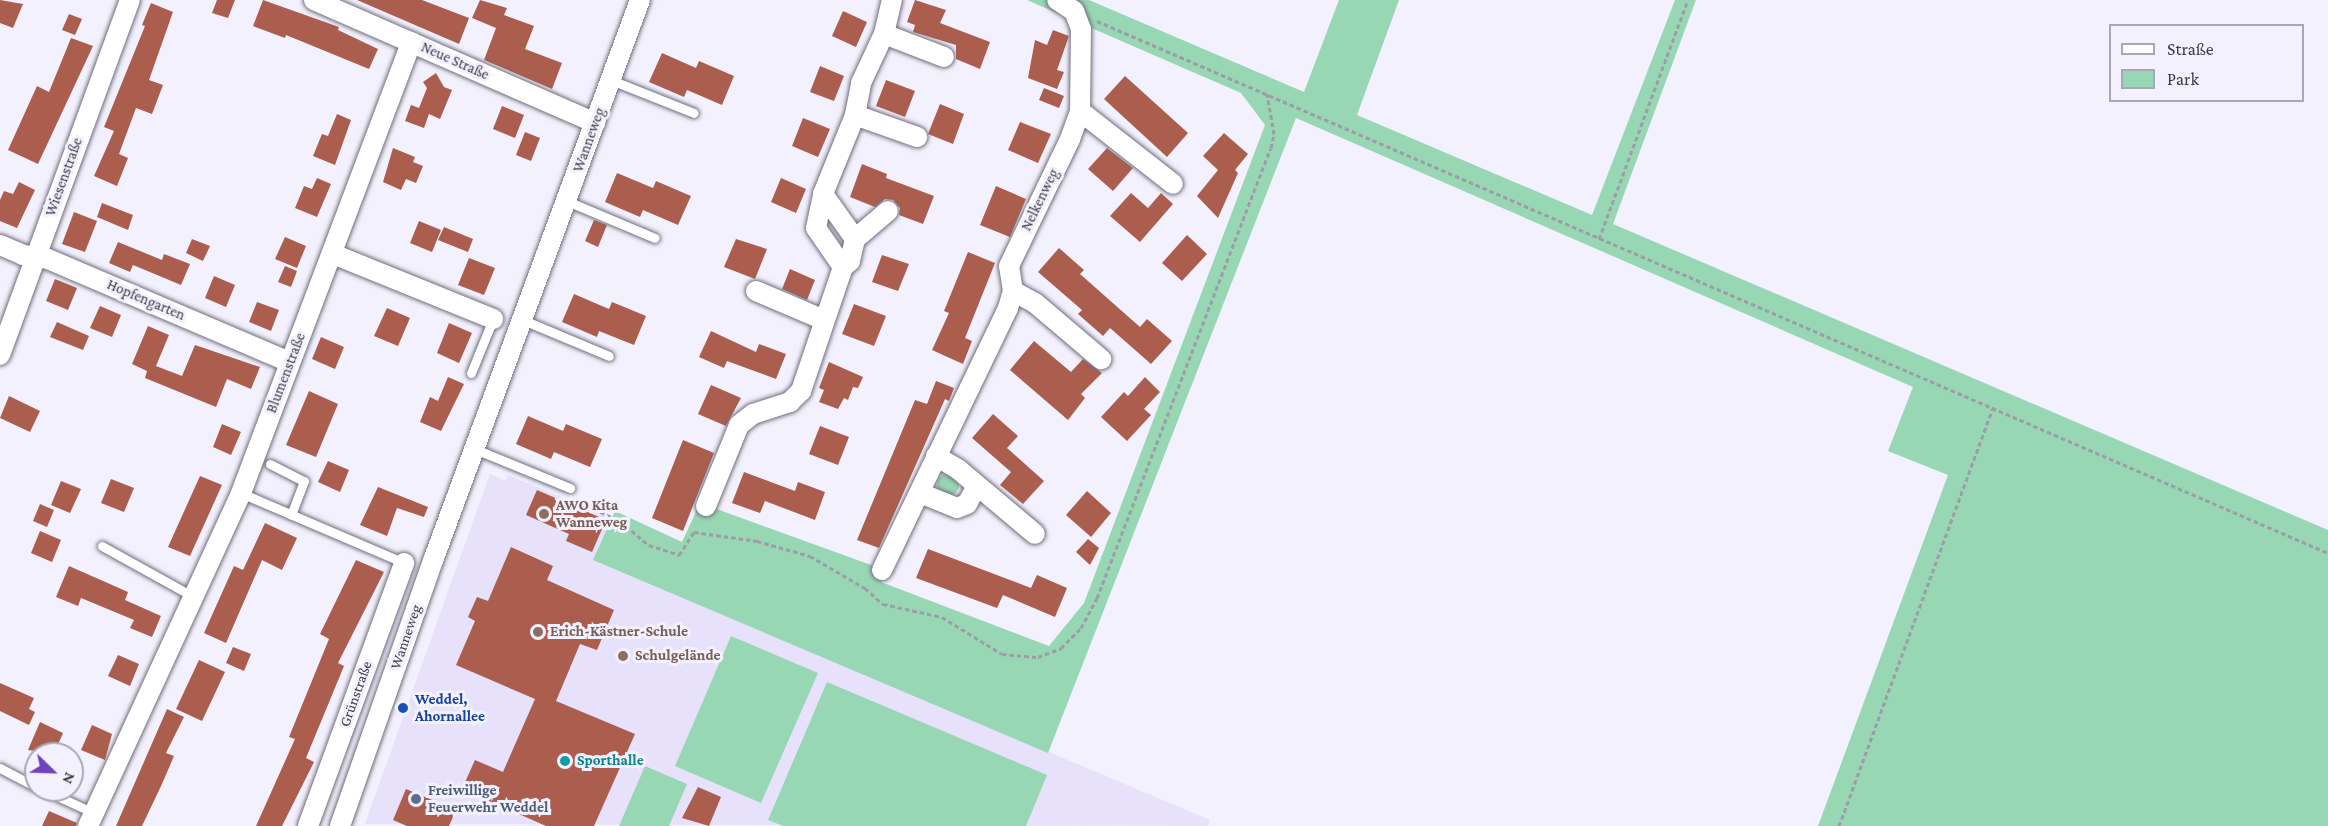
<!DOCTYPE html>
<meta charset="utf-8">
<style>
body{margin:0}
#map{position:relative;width:2328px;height:826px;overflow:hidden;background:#f3f1fd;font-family:"Crimson Pro",serif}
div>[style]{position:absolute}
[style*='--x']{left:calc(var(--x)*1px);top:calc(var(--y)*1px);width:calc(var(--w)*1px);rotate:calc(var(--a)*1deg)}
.built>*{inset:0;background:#e7e1fc}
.green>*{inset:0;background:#98d7b4}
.round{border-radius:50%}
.building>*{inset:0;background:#ab5e4e}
.path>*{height:3px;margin-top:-1.5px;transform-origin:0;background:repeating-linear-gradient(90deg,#9e9ca6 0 4.5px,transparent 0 7.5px)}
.roads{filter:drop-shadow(0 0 2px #706c7d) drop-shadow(0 0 2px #706c7d)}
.service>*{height:9px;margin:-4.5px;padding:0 4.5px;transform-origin:4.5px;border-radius:4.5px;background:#fff}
.minor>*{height:20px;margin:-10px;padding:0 10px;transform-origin:10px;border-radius:10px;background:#fff}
.dots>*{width:16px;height:16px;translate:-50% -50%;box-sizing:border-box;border:3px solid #f3f1fd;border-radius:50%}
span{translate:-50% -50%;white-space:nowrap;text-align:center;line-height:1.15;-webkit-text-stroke:6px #f3f1fd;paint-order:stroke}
.street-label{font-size:15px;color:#3c3a42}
.education-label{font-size:15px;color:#785e54;font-weight:700}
.left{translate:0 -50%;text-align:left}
.transit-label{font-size:15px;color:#164399;font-weight:700}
.culture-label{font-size:15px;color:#0d838f;font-weight:700}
.service-label{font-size:15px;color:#4e5e75;font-weight:700}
.legend{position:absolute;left:2109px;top:24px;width:195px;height:78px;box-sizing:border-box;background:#f3f1fd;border:2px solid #aaa8b2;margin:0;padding:8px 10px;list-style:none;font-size:18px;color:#3c3a42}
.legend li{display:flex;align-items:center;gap:12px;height:30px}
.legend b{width:30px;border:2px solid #aaa8b2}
.north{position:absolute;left:24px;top:742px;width:60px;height:60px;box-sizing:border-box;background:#f3f1fd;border:2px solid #aaa8b2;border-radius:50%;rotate:113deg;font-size:16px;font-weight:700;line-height:24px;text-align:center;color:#3c3a42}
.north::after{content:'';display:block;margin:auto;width:21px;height:27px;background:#7143bb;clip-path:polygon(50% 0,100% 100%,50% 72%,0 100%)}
</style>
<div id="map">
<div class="built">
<i style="clip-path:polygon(490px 474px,506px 481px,508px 475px,612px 518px,594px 560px,1210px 820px,1208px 826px,365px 824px)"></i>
</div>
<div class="green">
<i style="clip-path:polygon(1027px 0,1089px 0,1304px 92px,1339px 0,1399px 0,1357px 115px,1592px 215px,1675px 0,1696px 0,1613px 224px,2328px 530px,2328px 826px,1818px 826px,1948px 475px,1888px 451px,1913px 387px,1296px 118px,1048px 753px,593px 560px,615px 511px,682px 542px,700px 503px,885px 570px,881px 582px,1049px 646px,1084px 603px,1265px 125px,1241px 93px)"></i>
<i class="round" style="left:937px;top:474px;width:22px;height:22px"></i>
<i style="clip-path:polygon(731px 636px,818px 673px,761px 803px,675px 766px)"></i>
<i style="clip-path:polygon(827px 682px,1047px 775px,1026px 826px,783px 826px,768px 820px)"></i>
<i style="clip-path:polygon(645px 766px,687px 784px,669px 826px,619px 826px)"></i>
</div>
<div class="building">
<i style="clip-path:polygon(0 0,23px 4px,13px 28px,0 23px)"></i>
<i style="clip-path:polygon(217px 0,235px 0,228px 18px,212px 13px)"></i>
<i style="clip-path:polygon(263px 0,339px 27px,338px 30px,378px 49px,369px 69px,286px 35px,285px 38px,253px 26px)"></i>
<i style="clip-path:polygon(357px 0,422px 0,469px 18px,459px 44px)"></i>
<i style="clip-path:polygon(480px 0,507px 8px,504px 15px,534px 26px,525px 49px,562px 63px,552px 89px,484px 60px,496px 28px,472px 18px)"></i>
<i style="clip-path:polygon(915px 0,946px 10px,940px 23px,990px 42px,980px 69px,956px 59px,956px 45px,913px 32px,915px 25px,907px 22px)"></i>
<i style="clip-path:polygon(151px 3px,173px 12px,149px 80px,163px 85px,152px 114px,136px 108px,119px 154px,128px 158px,117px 186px,94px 176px,114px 131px,104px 127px,145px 26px,142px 25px)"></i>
<i style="clip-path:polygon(843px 11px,867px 22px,856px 47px,832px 36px)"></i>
<i style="clip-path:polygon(69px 14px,82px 19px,75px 35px,62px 30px)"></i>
<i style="clip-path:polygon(1053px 30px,1069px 36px,1057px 70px,1064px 72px,1057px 89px,1028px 78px,1035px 40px,1047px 45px)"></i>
<i style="clip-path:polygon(71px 38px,93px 46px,38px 164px,8px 150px,37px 86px,49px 92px)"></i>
<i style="clip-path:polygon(662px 53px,696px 68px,699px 61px,734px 76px,722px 105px,687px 90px,684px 97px,649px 82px)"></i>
<i style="clip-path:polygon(820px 66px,844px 76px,834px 101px,810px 92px)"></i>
<i style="clip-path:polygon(436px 73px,444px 87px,452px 90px,440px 119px,429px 114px,424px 128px,405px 121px,411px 105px,419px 108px,427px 88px,423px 82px)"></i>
<i style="clip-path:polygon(1125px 76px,1188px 133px,1167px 157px,1104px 99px)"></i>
<i style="clip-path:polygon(886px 80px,915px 91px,905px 117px,876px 106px)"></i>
<i style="clip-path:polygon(1044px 88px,1064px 96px,1059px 108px,1039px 100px)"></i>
<i style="clip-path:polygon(940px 104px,964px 114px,953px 144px,928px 134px)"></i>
<i style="clip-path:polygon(502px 106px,524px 115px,515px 138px,493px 129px)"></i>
<i style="clip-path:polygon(337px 114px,351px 120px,335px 165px,313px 156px,322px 134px,328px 136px)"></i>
<i style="clip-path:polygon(803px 118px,830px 129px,818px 157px,792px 146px)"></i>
<i style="clip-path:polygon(1020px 122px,1051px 134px,1038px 163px,1008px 150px)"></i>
<i style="clip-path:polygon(525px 132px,540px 138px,531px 161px,516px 155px)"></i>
<i style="clip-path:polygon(1224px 133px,1248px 154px,1235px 170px,1238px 173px,1218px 218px,1197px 196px,1218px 170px,1203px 156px)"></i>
<i style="clip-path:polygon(393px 148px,415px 157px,413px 162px,423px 166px,416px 183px,406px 179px,401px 190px,383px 182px)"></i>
<i style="clip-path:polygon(1107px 148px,1133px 168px,1113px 191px,1088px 169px)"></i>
<i style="clip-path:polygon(862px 164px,887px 174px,886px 178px,934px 196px,923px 224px,899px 215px,900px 208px,893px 200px,885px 199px,875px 207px,850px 197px)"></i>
<i style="clip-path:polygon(617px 173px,653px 188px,656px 181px,691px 196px,678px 225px,643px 210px,640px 217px,605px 202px)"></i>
<i style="clip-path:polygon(317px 178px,331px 184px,317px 217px,295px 208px,304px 186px,312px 189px)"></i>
<i style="clip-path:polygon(781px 178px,806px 189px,796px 213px,771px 202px)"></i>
<i style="clip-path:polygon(19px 182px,35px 190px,17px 228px,0 221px,0 200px,4px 191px,13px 194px)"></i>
<i style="clip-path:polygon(996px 186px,1026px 199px,1010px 237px,980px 225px)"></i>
<i style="clip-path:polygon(1131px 193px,1148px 208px,1161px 193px,1173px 204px,1140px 242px,1110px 216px)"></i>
<i style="clip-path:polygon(102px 203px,133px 215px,128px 230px,97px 217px)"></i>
<i style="clip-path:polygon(74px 212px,97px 221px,85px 252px,62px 244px)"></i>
<i style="clip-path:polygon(594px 220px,607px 225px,598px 247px,585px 241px)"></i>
<i style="clip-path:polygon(419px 221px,441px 230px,432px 252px,410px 243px)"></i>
<i style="clip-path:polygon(444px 227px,473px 239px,468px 252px,438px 240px)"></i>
<i style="clip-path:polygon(1187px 235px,1207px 254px,1182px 281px,1162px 263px)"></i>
<i style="clip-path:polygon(285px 237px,306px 246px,297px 268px,275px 259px)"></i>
<i style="clip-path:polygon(192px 239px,210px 246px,203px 261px,186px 253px)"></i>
<i style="clip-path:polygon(736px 239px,767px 249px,755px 279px,724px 267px)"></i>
<i style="clip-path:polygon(118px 242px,162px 260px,164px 254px,190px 264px,181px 285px,133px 265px,130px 272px,109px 263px)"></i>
<i style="clip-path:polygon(1059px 248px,1084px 270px,1080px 274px,1140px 327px,1147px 319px,1172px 341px,1151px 364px,1110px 328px,1103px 336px,1078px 314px,1082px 310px,1038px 272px)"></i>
<i style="clip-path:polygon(968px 252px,995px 263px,965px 338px,972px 341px,963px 364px,932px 350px,949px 313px,944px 311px)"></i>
<i style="clip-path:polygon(882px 255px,909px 264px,898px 291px,872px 282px)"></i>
<i style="clip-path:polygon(469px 258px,495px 268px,484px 295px,458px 285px)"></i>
<i style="clip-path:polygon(285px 266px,297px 271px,291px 287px,278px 282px)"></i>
<i style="clip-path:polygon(790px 269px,815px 280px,807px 300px,782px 289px)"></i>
<i style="clip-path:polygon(214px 276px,235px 285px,226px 307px,205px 298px)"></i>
<i style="clip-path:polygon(55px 279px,77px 288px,68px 310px,46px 301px)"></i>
<i style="clip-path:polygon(574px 294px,609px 309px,612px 302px,646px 316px,634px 345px,599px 331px,597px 337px,562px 322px)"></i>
<i style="clip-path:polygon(257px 302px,279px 310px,271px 331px,249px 322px)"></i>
<i style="clip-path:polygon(854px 304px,886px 316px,874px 346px,842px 334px)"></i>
<i style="clip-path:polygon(100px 306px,121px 315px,112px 337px,90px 328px)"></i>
<i style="clip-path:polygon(387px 308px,410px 318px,398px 346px,374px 336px)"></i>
<i style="clip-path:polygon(57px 322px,89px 336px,83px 350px,50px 337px)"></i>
<i style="clip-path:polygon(449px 323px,472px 333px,459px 363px,437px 353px)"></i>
<i style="clip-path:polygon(148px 326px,169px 335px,156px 366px,182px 376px,195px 345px,260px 367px,251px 389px,227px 379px,216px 407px,145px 378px,147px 371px,132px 364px)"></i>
<i style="clip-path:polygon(711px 331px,756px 352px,759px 344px,786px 354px,776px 379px,727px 361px,724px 368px,699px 357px)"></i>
<i style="clip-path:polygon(321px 337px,344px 347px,335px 369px,312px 359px)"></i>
<i style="clip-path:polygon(1034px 341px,1071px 372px,1083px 359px,1102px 373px,1081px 394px,1085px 398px,1068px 420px,1010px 370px)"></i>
<i style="clip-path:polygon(829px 362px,863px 377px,858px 388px,853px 387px,848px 400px,844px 398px,838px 409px,819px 402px,824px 390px,819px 388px)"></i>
<i style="clip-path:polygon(448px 377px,464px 384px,441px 431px,420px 422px,430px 397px,438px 401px)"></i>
<i style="clip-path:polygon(1145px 377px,1160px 392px,1144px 409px,1151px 415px,1127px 441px,1101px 417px,1124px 392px,1128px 396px)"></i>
<i style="clip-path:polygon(936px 381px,954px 388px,949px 401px,945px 399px,879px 548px,857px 540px,915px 400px,927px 404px)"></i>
<i style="clip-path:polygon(711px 385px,741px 398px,726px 426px,698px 414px)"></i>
<i style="clip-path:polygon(309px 391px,338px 404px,316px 457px,286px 445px)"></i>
<i style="clip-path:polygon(9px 396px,40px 411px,30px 432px,0 418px)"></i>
<i style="clip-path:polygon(993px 414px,1018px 436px,1007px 448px,1044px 481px,1023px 504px,1000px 485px,1011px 472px,972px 438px)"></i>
<i style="clip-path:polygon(528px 416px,563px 431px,566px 424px,602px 439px,590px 467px,554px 452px,551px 459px,516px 444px)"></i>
<i style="clip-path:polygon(222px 424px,241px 432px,231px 455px,213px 447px)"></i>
<i style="clip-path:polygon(820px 426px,849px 437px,838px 465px,809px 454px)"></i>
<i style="clip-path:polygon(683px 440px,714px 453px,683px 531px,652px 518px)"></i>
<i style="clip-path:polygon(328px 461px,349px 470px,340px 492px,318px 482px)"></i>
<i style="clip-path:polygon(744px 472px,795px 491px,798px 482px,825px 492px,815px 520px,765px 501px,760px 513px,732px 503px)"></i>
<i style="clip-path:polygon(200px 476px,222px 485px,190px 556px,168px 547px)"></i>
<i style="clip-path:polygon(111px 479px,134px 488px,124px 512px,101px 503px)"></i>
<i style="clip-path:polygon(61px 481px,81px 489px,70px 513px,51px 505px)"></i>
<i style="clip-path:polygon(378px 487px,428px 507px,424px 517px,397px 508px,387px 536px,360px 525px)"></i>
<i style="clip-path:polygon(537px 490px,606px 520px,592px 552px,566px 541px,569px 534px,526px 515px)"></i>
<i style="clip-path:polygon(1087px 491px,1111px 513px,1091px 537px,1066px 515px)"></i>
<i style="clip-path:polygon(40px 504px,54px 510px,47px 527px,33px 521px)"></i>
<i style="clip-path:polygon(265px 523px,297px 538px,282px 570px,262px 560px,226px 643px,204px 633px,234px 566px,243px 570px)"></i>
<i style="clip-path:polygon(40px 531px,61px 540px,52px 562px,31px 553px)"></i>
<i style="clip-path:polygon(1088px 539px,1099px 548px,1090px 565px,1076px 552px)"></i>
<i style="clip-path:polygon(511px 547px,553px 566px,547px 580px,614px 610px,597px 650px,580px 644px,556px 701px,635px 734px,594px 826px,546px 826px,462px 789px,475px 760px,503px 772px,535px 699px,456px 665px,475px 621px,468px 617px,477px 597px,488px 601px)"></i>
<i style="clip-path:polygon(928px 549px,1031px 588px,1037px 575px,1067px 588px,1055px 617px,1003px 595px,997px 608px,916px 578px)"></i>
<i style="clip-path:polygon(356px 560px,384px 572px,338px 663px,344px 666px,306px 758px,314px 762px,282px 826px,256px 826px,295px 739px,289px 737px,329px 639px,320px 634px)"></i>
<i style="clip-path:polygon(69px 566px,128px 592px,125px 600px,161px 616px,152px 637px,130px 628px,134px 620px,81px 598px,78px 606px,56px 597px)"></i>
<i style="clip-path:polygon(233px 647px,251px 654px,244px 671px,226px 663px)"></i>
<i style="clip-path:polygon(118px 655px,139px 664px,130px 686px,108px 676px)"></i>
<i style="clip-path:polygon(199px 660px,225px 672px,202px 721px,176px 709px)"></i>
<i style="clip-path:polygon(0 683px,34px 698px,29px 709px,35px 712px,29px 725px,0 711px)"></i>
<i style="clip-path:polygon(167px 709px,184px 717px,166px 753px,174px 756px,162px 784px,142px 826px,116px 826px)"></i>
<i style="clip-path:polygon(40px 722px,63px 733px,54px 754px,28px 750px)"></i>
<i style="clip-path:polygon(92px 725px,112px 734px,105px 760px,81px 750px)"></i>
<i style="clip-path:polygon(698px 787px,721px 797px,709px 826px,682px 818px)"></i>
<i style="clip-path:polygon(406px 789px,456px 810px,449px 826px,407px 826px,393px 820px)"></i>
<i style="clip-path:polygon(49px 811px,77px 823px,76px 826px,42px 826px)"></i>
</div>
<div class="path">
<i style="--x:1097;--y:21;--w:1341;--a:23.37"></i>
<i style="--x:1599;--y:239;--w:255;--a:-69.6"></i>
<i style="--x:573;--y:499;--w:52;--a:25.1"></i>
<i style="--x:620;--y:521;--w:38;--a:40"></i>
<i style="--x:649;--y:545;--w:32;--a:18"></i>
<i style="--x:679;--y:555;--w:27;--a:-57"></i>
<i style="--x:694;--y:532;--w:64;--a:8.1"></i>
<i style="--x:757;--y:541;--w:55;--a:15.8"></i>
<i style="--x:810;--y:556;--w:64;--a:30.2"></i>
<i style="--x:865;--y:588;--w:24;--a:42"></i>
<i style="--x:883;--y:604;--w:60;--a:12.4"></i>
<i style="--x:942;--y:617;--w:70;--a:31.7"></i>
<i style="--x:1002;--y:654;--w:36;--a:5"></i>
<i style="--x:1038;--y:657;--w:25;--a:-21"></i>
<i style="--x:1061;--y:648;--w:28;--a:-45"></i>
<i style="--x:1081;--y:628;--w:34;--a:-62"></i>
<i style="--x:1097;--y:598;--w:482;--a:-68.9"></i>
<i style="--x:1271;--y:148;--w:14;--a:-78"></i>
<i style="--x:1274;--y:134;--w:41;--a:-99.9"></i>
<i style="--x:1839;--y:826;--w:445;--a:-69.8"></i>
</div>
<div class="roads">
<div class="service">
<i style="--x:611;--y:80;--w:89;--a:21.7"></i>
<i style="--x:567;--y:201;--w:95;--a:22.8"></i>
<i style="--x:523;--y:320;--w:93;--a:22.7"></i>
<i style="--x:471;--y:373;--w:58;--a:-67.8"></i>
<i style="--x:475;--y:449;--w:103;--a:22.3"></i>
<i style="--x:270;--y:464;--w:38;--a:27"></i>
<i style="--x:304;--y:481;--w:36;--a:111"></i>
<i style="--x:241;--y:493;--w:177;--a:23.2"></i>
<i style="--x:102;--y:546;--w:105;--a:29"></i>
<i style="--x:0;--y:768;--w:41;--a:27.8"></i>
<i style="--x:44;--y:790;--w:55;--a:24.7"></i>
</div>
<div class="minor">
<i style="--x:314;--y:0;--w:307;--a:23.6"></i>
<i style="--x:884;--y:34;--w:64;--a:21"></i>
<i style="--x:1080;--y:111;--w:118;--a:38.1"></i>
<i style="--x:855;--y:115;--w:66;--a:19.5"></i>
<i style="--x:823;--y:194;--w:55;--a:54.6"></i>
<i style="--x:855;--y:239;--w:23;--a:103"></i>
<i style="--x:850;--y:261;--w:9;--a:139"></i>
<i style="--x:855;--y:239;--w:43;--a:-40.3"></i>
<i style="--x:0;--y:245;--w:25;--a:23"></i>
<i style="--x:23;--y:255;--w:25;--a:9"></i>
<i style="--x:48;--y:259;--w:263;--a:23.1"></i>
<i style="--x:333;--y:254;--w:173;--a:22.1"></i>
<i style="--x:756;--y:291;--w:74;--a:23.1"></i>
<i style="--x:1013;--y:291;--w:25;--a:29"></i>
<i style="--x:1035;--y:303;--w:87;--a:40.3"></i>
<i style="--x:0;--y:355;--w:378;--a:-69.9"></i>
<i style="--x:936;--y:456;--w:27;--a:31"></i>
<i style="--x:959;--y:470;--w:99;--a:40.1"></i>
<i style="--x:920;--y:493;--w:40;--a:22"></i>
<i style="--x:957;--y:508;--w:11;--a:-22"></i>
<i style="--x:967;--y:504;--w:21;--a:-61"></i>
<i style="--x:706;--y:506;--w:87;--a:-67.8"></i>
<i style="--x:739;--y:425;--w:18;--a:-38"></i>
<i style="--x:753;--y:414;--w:39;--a:-18"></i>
<i style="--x:790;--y:402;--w:16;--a:-45"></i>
<i style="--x:801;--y:391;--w:131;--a:-71.3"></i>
<i style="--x:843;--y:267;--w:47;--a:-124.7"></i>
<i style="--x:816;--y:228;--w:35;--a:-78"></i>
<i style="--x:823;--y:194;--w:85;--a:-67.9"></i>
<i style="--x:855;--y:115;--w:33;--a:-79"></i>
<i style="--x:861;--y:83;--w:54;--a:-64.9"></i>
<i style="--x:884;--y:34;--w:35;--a:-77"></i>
<i style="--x:882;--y:570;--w:291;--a:-64.3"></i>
<i style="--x:1008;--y:308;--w:18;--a:-74"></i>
<i style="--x:1013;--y:291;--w:25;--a:-99"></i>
<i style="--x:1009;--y:266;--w:141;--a:-64.3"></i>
<i style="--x:1070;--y:139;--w:30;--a:-70"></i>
<i style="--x:1080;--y:111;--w:82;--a:-89.3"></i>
<i style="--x:1081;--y:29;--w:19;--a:-111"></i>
<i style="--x:1074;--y:11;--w:20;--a:-147"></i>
<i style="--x:88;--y:826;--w:366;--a:-65.3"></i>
<i style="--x:241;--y:493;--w:482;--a:-69.3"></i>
<i style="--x:308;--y:826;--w:280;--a:-69.9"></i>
<i style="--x:340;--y:826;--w:284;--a:-70.7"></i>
<i style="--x:434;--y:558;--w:595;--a:-69.74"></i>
</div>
</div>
<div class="dots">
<i style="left:544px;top:514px;background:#8d6e63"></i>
<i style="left:538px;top:632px;background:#8d6e63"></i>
<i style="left:623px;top:656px;background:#8d6e63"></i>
<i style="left:403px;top:708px;background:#1a4fb4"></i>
<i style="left:565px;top:761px;background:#0f9aa8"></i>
<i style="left:416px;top:799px;background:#5c6f8a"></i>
</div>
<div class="street-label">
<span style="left:455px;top:61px;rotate:24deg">Neue Straße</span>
<span style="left:589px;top:140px;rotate:-70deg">Wanneweg</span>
<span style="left:64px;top:177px;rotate:-70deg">Wiesenstraße</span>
<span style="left:1040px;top:200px;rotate:-64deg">Nelkenweg</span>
<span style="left:146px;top:300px;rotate:23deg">Hopfengarten</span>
<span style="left:286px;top:373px;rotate:-69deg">Blumenstraße</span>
<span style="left:406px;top:637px;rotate:-71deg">Wanneweg</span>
<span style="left:356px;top:694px;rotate:-70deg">Grünstraße</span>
</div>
<div class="education-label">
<span class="left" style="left:556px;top:514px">AWO Kita<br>Wanneweg</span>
<span class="left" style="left:550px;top:632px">Erich-Kästner-Schule</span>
<span class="left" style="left:635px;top:656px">Schulgelände</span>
</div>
<div class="transit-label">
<span class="left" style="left:415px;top:708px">Weddel,<br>Ahornallee</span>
</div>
<div class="culture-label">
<span class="left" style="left:577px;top:761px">Sporthalle</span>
</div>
<div class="service-label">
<span class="left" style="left:428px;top:799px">Freiwillige<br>Feuerwehr Weddel</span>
</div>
<ul class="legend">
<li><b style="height:8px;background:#fff"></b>Straße</li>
<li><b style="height:16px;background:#98d7b4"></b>Park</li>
</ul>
<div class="north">N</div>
</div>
